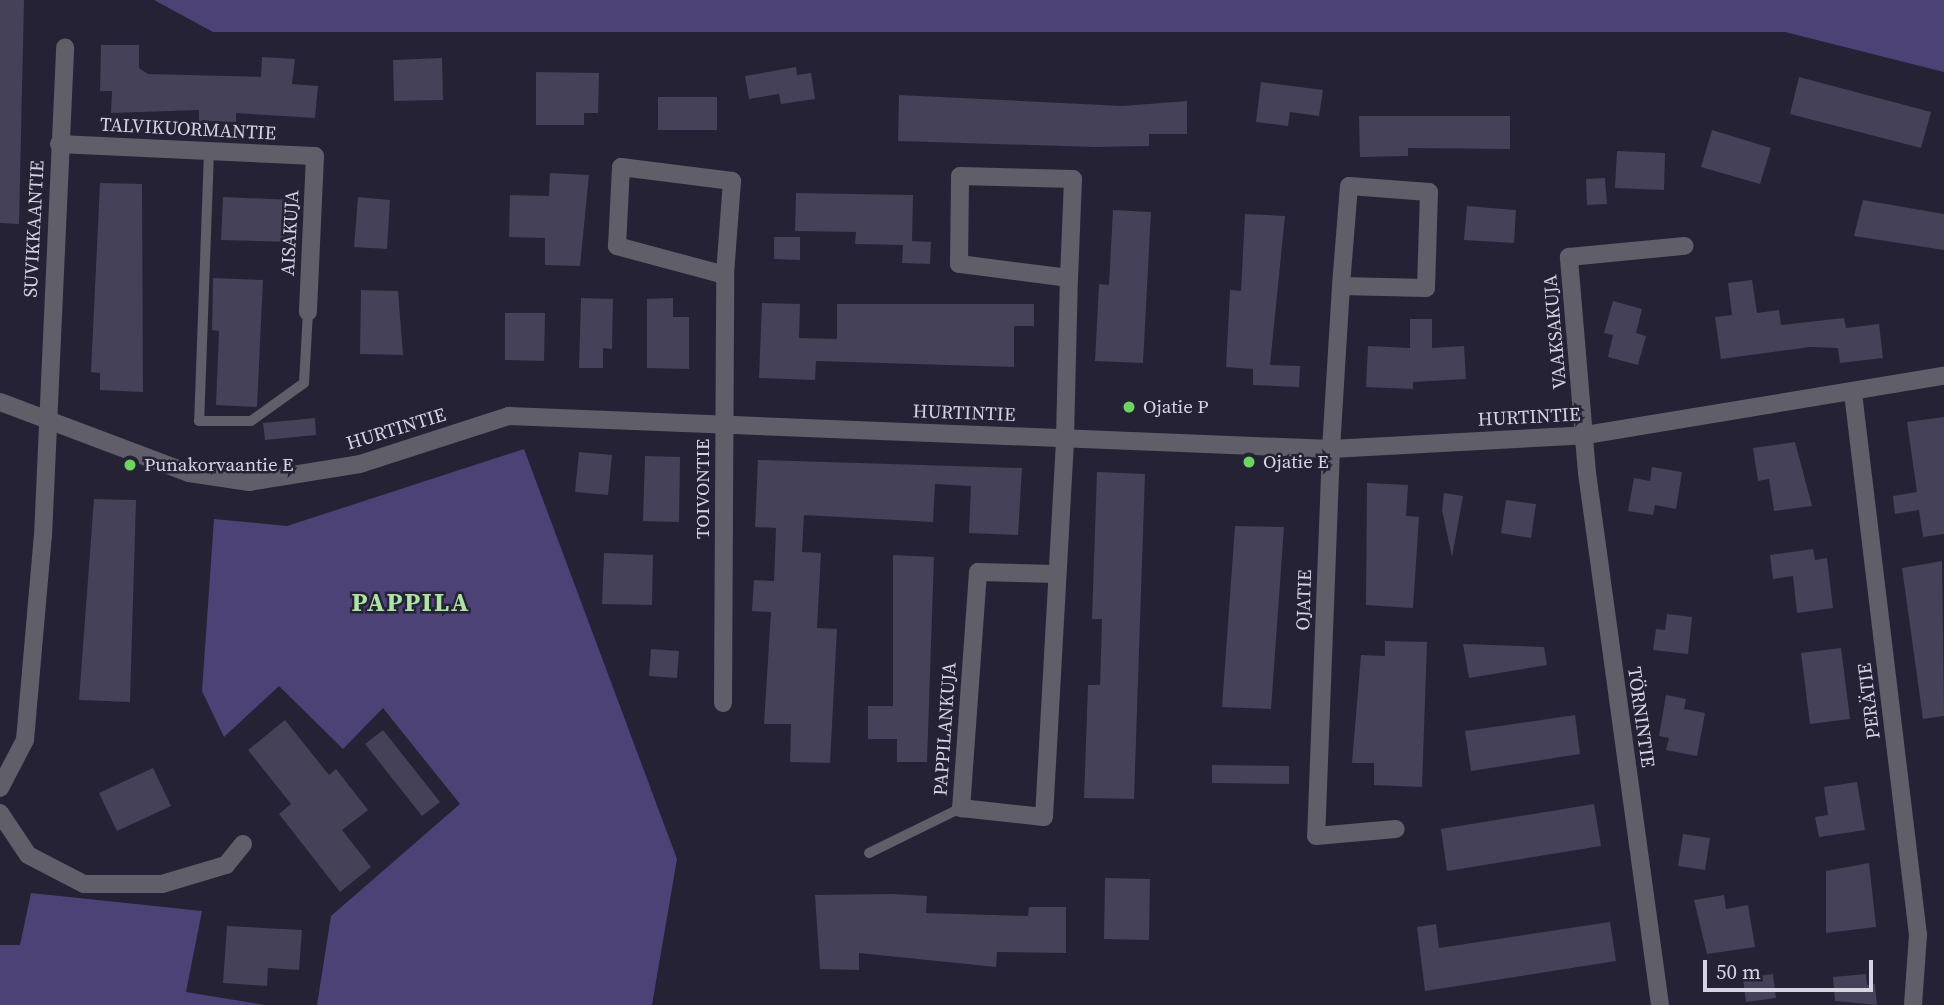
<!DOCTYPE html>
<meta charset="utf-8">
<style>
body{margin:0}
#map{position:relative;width:1944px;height:1005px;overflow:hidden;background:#252236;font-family:"Source Serif 4",serif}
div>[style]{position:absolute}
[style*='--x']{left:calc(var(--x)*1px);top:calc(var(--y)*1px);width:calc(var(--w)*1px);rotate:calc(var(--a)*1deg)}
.green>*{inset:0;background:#4c4276}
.building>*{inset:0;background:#444158}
.service>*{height:10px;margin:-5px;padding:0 5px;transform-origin:5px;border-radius:5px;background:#605e69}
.minor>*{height:18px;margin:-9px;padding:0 9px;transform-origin:9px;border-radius:9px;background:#605e69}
.dots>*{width:19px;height:19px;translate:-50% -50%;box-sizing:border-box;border:4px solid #252236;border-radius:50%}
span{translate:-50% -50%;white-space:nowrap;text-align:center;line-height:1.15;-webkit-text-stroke:5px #252236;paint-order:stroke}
.street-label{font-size:19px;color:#d4d3e1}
.poi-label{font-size:19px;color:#d4d3e1}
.left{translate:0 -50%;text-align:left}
.district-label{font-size:26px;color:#aee3a6;font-weight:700;letter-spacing:2px}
.scale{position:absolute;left:1703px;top:960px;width:170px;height:32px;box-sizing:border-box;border:4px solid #d4d3e1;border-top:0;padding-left:9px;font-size:21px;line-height:24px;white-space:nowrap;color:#d4d3e1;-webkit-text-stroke:5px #252236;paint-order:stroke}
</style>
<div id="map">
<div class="green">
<i style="clip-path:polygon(154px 0,1944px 0,1944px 72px,1785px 32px,213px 32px)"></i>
<i style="clip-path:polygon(524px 449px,677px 859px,652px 1005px,317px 1005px,331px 916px,460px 804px,383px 708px,343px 749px,279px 686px,224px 737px,202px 691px,214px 519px,287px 526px)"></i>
<i style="clip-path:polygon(31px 893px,202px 911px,186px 992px,265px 1005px,0 1005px,0 945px,20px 945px)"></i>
</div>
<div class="building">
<i style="clip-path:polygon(0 0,24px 0,19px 224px,0 223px)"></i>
<i style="clip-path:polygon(101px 45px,139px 45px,139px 68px,148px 74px,261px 77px,262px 57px,295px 59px,292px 84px,318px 86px,315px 118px,236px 113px,236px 122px,199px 121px,199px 110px,111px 113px,112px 91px,100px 91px)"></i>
<i style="clip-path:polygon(442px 58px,443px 100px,394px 101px,393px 60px)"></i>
<i style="clip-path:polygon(796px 67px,797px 75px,811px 73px,815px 99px,781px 104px,779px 94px,749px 99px,745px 76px)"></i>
<i style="clip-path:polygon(536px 72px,599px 73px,598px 113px,584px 113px,584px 125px,536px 125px)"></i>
<i style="clip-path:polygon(1799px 77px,1931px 112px,1921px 148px,1790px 114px)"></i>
<i style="clip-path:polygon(1261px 82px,1323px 90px,1319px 116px,1290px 112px,1288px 126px,1256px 122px)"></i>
<i style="clip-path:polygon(899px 95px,1122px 106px,1187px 101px,1187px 134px,1149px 134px,1149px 146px,1095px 147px,898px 141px)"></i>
<i style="clip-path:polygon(658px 97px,717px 97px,717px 130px,658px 130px)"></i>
<i style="clip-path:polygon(1359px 116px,1510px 116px,1510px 149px,1408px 148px,1408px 156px,1360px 157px)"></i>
<i style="clip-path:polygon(1712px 130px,1771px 148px,1760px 184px,1701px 167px)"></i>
<i style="clip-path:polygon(1617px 151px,1665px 153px,1664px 190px,1615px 188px)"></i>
<i style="clip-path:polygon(550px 173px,589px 175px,580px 266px,545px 265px,545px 238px,509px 237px,510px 195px,549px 196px)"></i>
<i style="clip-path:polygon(1605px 178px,1607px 204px,1587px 205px,1586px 179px)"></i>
<i style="clip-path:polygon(100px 183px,142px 184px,143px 392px,100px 390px,100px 373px,91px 372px)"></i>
<i style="clip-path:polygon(796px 193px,913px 195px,912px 241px,931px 242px,930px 264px,902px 263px,903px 245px,855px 244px,856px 232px,795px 231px)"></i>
<i style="clip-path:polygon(223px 197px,294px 200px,293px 242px,221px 240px)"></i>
<i style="clip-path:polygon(358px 197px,390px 200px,387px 249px,354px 247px)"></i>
<i style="clip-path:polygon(1863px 200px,1944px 214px,1944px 250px,1854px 236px)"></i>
<i style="clip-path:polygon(1467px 206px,1516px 210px,1514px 243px,1464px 240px)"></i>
<i style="clip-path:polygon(1113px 210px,1151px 212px,1143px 363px,1095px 361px,1099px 284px,1109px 285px)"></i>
<i style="clip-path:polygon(1245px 214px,1285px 216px,1270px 365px,1300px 366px,1299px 387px,1253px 385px,1253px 369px,1226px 367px,1230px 290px,1241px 291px)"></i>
<i style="clip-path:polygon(774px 237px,800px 237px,800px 260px,774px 259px)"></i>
<i style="clip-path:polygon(213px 278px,263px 280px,257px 407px,216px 405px,219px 331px,212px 330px)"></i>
<i style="clip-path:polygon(1752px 280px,1757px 313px,1779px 310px,1781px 325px,1844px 318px,1846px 328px,1879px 324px,1883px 358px,1840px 363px,1838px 348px,1810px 347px,1721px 359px,1715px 317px,1732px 315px,1728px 283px)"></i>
<i style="clip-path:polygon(361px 290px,398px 291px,403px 355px,360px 354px)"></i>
<i style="clip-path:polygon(581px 298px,613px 299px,612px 349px,603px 348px,603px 368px,579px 368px)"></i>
<i style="clip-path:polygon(673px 298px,673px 317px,689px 317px,689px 369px,647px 368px,647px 299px)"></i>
<i style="clip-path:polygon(1613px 301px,1642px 309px,1636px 333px,1646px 336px,1638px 365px,1608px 357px,1613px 335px,1604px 333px)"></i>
<i style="clip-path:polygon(762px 303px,800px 304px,799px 338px,837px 339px,837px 304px,1034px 304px,1034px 326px,1014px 326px,1014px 367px,816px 361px,815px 380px,759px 378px)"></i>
<i style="clip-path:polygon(505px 313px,545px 313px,544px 361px,505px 360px)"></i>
<i style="clip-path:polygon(1410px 319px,1432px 319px,1432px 348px,1464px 346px,1466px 379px,1413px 382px,1413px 389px,1366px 387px,1368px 346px,1410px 348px)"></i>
<i style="clip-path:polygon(1944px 417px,1944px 534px,1923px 537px,1919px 510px,1895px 514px,1893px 496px,1917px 492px,1907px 422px)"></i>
<i style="clip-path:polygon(315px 418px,316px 435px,265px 440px,263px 423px)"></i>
<i style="clip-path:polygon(1795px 442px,1812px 506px,1774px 511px,1769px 479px,1758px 481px,1753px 448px)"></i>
<i style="clip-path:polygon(579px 452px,612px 455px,608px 495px,575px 492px)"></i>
<i style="clip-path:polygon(645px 456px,680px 457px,679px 522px,643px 521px)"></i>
<i style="clip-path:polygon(758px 460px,1022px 468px,1018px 535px,969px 533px,971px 486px,935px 484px,933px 522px,804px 515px,802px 552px,821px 553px,817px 628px,837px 629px,830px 763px,790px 762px,791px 724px,764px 724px,771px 612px,752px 611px,754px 580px,774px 581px,776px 528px,755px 527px)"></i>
<i style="clip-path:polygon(1652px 467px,1682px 472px,1676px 509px,1655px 505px,1653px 515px,1628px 511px,1634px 478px,1650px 481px)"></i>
<i style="clip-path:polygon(1097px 472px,1145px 474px,1134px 799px,1084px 798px,1088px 685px,1100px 685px,1102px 619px,1092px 619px)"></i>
<i style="clip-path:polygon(1367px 483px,1408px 485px,1406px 516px,1419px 517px,1413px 608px,1366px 605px)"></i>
<i style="clip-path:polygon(1444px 493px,1463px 496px,1452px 557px,1442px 510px)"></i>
<i style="clip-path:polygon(94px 499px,136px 500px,130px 702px,79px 700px)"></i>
<i style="clip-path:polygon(1506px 500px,1536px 504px,1531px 538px,1501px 533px)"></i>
<i style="clip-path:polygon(1235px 526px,1284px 527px,1271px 709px,1222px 707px)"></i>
<i style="clip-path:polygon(1813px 549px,1815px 560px,1827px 558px,1833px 608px,1797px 613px,1793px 576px,1773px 579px,1770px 555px)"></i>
<i style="clip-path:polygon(604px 553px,653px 555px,652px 605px,602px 604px)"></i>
<i style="clip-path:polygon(893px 555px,934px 557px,927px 762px,897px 762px,897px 739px,868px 739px,868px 706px,893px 706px)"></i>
<i style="clip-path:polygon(1942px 561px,1944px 716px,1923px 719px,1902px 568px)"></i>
<i style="clip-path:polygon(1667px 614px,1692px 617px,1688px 654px,1653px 650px,1656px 629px,1665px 630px)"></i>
<i style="clip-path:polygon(1385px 641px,1427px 642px,1422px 787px,1374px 785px,1374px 763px,1352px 763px,1361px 655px,1385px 656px)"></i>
<i style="clip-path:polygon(1463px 644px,1544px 647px,1547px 665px,1469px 678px)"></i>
<i style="clip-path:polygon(1841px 648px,1850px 719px,1810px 724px,1801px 653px)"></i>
<i style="clip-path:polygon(651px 649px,679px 651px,677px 678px,649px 676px)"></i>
<i style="clip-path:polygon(1666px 695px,1686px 699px,1684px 709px,1705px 713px,1697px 756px,1666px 750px,1669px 738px,1659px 736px)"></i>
<i style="clip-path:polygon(1575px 715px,1580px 754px,1471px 771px,1465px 731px)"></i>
<i style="clip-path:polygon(285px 720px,329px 775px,336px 769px,368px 810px,342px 830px,371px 867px,340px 892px,279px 814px,291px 804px,248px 750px)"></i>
<i style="clip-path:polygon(383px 730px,440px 802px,422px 816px,365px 744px)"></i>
<i style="clip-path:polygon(1212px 765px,1289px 766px,1289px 784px,1212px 783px)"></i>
<i style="clip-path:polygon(153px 768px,171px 806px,117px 831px,99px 793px)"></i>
<i style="clip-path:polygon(1857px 782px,1865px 830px,1819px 837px,1815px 817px,1828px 815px,1824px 787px)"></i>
<i style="clip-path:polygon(1594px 804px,1601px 846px,1447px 871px,1441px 829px)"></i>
<i style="clip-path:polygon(1683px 834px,1710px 838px,1705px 870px,1678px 866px)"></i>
<i style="clip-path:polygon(1869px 863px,1876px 927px,1826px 933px,1826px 871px)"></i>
<i style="clip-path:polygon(1105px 878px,1150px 879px,1149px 940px,1104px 939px)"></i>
<i style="clip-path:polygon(894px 894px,927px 896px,926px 913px,1028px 916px,1029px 907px,1066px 907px,1066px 953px,997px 952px,996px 967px,859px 953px,859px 970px,820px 969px,815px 895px)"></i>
<i style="clip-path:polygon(1724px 895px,1726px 909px,1748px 905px,1755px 947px,1707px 954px,1694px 900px)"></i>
<i style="clip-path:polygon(1610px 922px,1616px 961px,1425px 991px,1417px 927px,1436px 924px,1439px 948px)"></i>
<i style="clip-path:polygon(227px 926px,302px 930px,299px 970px,268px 968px,267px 986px,223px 983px)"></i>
<i style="clip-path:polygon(1773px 974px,1776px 998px,1746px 1002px,1743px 978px)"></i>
<i style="clip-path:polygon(1866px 974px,1867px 985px,1875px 984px,1877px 1005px,1835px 1001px,1833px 977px)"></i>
</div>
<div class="service">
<i style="--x:209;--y:152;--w:269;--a:92.1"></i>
<i style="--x:199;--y:421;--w:52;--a:0"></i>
<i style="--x:251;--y:421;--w:65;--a:-35.6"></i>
<i style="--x:304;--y:383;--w:71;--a:-86.8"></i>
<i style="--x:869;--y:853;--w:102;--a:-26.1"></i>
</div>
<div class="minor">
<i style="--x:59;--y:144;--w:256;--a:2.7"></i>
<i style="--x:315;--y:156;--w:156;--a:92.6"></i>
<i style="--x:1341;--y:286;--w:85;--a:1.3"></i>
<i style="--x:1426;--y:288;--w:96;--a:-88.2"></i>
<i style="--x:1429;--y:192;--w:80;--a:-175.7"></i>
<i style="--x:1349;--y:186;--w:100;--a:94.6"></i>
<i style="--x:1341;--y:286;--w:163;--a:93.5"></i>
<i style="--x:1331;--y:449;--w:387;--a:92.2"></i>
<i style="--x:1316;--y:836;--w:80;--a:-5"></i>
<i style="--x:1853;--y:393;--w:546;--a:83.16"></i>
<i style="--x:1918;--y:935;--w:70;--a:94.1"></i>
<i style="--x:0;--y:402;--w:202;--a:20.6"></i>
<i style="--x:189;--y:473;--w:61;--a:8.5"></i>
<i style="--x:249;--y:482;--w:112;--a:-9.2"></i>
<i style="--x:360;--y:464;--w:157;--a:-17.9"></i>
<i style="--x:509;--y:416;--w:823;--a:2.3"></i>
<i style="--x:1331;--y:449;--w:255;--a:-3.1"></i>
<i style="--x:1586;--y:435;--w:363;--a:-9.4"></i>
<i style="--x:1057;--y:574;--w:79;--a:-178.5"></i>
<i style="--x:978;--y:572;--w:237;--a:94.1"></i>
<i style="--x:961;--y:808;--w:83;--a:6.2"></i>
<i style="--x:1044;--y:817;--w:380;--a:-86.8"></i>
<i style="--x:1065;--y:438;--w:160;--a:-88.6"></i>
<i style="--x:1069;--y:278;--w:111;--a:-172.7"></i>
<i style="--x:959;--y:264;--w:88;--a:-89.3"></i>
<i style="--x:960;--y:176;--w:113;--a:1.5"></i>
<i style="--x:1073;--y:179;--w:99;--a:92.3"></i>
<i style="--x:723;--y:703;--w:428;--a:-89.7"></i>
<i style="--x:725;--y:275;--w:112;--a:-165"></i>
<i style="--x:617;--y:246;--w:79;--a:-87.1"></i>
<i style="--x:621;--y:167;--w:112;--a:7.2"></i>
<i style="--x:732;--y:181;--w:94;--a:94.3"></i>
<i style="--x:0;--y:788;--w:54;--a:-62.5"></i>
<i style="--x:25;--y:740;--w:205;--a:-85"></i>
<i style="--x:43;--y:536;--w:489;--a:-87.4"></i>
<i style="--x:0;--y:813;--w:50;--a:56.3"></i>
<i style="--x:28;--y:855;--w:63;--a:27.4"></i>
<i style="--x:84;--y:884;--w:78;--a:0"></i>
<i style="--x:162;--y:884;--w:67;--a:-16.5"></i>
<i style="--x:226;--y:865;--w:27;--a:-51"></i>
<i style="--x:1660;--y:1005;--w:537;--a:-97.81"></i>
<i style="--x:1587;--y:473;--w:217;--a:-94.8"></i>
<i style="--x:1569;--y:257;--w:116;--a:-5.5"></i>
</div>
<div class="dots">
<i style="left:1129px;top:407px;background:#6fd360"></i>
<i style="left:1249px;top:462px;background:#6fd360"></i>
<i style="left:130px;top:465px;background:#6fd360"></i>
</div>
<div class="street-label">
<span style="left:188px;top:129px;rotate:3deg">TALVIKUORMANTIE</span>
<span style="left:34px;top:229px;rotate:-87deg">SUVIKKAANTIE</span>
<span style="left:290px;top:233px;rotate:-87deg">AISAKUJA</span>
<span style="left:1555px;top:332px;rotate:-95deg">VAAKSAKUJA</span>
<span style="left:964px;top:413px;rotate:2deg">HURTINTIE</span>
<span style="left:1529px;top:417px;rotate:-3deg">HURTINTIE</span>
<span style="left:396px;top:429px;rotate:-17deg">HURTINTIE</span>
<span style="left:703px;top:489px;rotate:-90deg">TOIVONTIE</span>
<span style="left:1304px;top:600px;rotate:-88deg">OJATIE</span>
<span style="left:1869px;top:701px;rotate:-97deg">PERÄTIE</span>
<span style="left:1641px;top:717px;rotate:82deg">TÖRNINTIE</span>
<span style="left:945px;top:729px;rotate:-86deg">PAPPILANKUJA</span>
</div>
<div class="poi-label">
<span class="left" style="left:1143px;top:407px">Ojatie P</span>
<span class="left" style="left:1263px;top:462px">Ojatie E</span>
<span class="left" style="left:144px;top:465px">Punakorvaantie E</span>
</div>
<div class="district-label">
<span style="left:411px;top:603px">PAPPILA</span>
</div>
<div class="scale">50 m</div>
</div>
